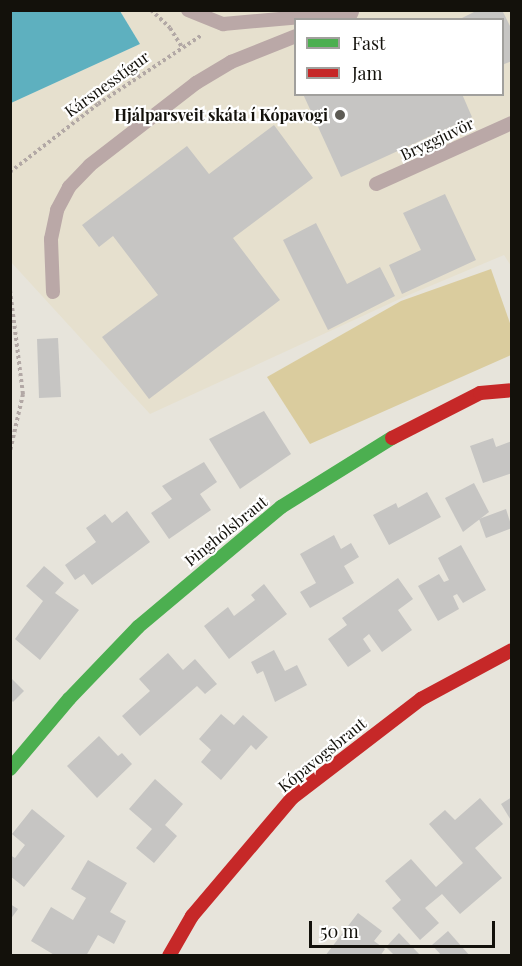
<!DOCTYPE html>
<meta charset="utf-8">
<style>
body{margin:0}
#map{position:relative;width:522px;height:966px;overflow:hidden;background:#e7e4db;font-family:"Playfair Display",serif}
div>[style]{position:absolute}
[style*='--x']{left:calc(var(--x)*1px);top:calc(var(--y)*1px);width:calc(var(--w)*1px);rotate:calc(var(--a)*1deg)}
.built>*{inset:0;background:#e6e0ce}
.green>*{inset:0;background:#dacc9e}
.water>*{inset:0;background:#5eb0bf}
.building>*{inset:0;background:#c6c5c3}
.path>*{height:4px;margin-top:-2px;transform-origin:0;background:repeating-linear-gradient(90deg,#b2a8a5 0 3px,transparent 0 6px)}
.lane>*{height:14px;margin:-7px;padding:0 7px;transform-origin:7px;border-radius:7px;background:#baa8a7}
.street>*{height:28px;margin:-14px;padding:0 14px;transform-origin:14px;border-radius:14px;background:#baa8a7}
.fast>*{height:14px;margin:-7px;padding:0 7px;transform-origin:7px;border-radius:7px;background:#4caf50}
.jam>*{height:14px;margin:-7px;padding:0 7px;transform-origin:7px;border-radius:7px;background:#c62828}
.dots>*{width:16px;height:16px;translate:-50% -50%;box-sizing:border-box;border:3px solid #fff;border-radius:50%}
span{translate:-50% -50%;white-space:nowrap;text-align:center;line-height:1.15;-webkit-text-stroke:4.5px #fff;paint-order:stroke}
.street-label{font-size:16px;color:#13110b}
.poi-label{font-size:16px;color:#13110b;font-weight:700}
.right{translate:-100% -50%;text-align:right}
.frame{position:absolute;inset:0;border:12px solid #13110b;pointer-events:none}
.legend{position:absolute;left:294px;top:18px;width:210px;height:78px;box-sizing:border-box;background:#fff;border:2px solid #a1a09d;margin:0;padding:8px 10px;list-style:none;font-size:18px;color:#13110b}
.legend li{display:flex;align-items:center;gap:12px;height:30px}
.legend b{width:30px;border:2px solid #a1a09d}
.scale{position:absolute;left:309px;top:921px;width:186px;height:27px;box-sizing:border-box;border:3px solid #13110b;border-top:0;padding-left:8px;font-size:18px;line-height:21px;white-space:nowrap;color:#13110b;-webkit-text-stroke:4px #fff;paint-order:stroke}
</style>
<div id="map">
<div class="built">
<i style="clip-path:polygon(evenodd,120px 11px,511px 11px,511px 266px,504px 255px,404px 297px,150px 414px,11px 262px,11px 103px,140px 44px,120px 11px,296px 20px,502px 20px,502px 94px,296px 94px,296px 20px)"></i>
</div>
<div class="green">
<i style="clip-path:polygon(491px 269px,511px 326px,511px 355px,310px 444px,267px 377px,401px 301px)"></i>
</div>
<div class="water">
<i style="clip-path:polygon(10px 11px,120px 11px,140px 44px,11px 103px)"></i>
</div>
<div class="building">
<i style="clip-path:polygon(478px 10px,502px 10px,512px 30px,512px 61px,502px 65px,502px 20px,458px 20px)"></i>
<i style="clip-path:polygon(303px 94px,462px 94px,472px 117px,341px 177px)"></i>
<i style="clip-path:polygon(274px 125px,313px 178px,233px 238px,280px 300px,149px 399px,102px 337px,158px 295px,113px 236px,99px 247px,82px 225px,187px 146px,209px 174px)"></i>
<i style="clip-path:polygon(445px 194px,476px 260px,402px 294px,389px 265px,421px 250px,403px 213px)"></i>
<i style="clip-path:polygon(316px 223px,347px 284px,380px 267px,395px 296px,328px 330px,283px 240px)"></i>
<i style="clip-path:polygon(58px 338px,61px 397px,39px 398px,37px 339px)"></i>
<i style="clip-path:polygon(264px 411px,291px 454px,240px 489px,209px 439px)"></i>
<i style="clip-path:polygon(493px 438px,496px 447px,512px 441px,512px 473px,483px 483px,470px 446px)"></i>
<i style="clip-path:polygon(204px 462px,217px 482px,200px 494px,211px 510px,169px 539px,151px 513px,172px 499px,162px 486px)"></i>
<i style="clip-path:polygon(474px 483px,489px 512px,463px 532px,445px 498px)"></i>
<i style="clip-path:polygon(427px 492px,441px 517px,389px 545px,373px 515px,396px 503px,398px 508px)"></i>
<i style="clip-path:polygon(506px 509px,512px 528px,486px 538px,479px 519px)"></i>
<i style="clip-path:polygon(127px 511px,150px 542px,92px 585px,84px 574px,75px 580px,65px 565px,96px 542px,86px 528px,105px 514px,112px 523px)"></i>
<i style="clip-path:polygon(334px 535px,341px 549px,351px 543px,359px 557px,344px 566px,354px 583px,310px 608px,300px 592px,316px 583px,300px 554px)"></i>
<i style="clip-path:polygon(461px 545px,486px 590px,463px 603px,457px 594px,453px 596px,459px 609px,438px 621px,418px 586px,439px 574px,444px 582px,449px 580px,438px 558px)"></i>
<i style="clip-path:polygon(44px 566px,64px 583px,55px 593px,79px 610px,40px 660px,15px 639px,43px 601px,26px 586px)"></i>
<i style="clip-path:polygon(398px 578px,413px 599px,398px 610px,412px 630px,382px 652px,369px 634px,363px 639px,371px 651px,348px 667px,328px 639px,347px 625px,342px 618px)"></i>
<i style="clip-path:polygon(264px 584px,287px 614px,229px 659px,204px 626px,228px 607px,234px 616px,255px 600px,251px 595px)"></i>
<i style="clip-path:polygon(274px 650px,285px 671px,297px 665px,307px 685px,275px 702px,263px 671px,257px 674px,251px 662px)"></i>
<i style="clip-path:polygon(168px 653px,183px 670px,195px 659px,217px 684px,205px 694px,197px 686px,140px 736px,122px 716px,150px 691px,139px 679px)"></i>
<i style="clip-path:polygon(10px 677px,24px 691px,13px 702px,10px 699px)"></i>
<i style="clip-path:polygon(221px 714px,234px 725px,243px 715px,268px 737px,256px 750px,251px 745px,221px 780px,201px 762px,211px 750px,199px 739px)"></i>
<i style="clip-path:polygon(99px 736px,118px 756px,122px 753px,132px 764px,97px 798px,67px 766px)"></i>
<i style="clip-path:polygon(155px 779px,183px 804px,165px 825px,177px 836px,154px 863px,136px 848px,152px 829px,129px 809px)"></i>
<i style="clip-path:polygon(512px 797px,512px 822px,501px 804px)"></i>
<i style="clip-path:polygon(480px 798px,503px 824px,475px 848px,502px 878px,460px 914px,442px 894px,425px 908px,439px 923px,420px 940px,392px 908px,401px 900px,385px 881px,411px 859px,436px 887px,463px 863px,429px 824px,445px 810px,455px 820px)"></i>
<i style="clip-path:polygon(32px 809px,65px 836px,24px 887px,10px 876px,10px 855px,15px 858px,25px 845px,12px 834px)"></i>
<i style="clip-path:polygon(88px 860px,127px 883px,110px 912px,126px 921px,114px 944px,98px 935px,86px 956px,56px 956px,31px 941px,51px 907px,73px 920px,86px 898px,71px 889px)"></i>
<i style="clip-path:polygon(10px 904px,18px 909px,10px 920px)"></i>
<i style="clip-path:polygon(358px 913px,382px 931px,374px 941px,385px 949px,380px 956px,325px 956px)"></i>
<i style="clip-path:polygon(448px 931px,470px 956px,442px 956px,432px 945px)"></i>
<i style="clip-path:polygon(399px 933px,421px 956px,395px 956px,386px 947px)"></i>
</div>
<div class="path">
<i style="--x:151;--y:10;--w:26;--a:43"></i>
<i style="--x:170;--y:28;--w:22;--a:58"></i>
<i style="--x:10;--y:172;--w:111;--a:-37.7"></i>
<i style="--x:98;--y:104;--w:125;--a:-33.6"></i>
<i style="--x:10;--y:290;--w:105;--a:82.9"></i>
<i style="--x:23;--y:394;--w:58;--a:102.8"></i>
</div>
<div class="lane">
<i style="--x:188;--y:10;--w:38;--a:22"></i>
<i style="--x:223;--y:24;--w:113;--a:-5.1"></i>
<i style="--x:376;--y:184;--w:149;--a:-24.2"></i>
<i style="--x:53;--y:292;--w:53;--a:-92.2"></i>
<i style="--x:51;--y:239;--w:30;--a:-78"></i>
<i style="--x:57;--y:210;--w:26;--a:-62"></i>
<i style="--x:69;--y:187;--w:30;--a:-46"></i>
<i style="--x:90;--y:165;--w:134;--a:-37.7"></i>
<i style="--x:196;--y:83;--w:41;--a:-31"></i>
<i style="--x:231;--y:62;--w:70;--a:-21.8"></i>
</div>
<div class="street">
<i style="--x:336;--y:14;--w:10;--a:-24"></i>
</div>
<div class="fast">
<i style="--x:10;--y:769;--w:92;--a:-49.9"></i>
<i style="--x:69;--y:699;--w:100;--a:-46.2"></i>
<i style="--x:138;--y:627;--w:187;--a:-40"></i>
<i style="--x:281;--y:507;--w:131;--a:-31.9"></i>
</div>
<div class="jam">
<i style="--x:392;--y:438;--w:99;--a:-27.1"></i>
<i style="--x:480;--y:393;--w:32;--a:-5"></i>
<i style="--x:169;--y:956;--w:46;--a:-60.1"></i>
<i style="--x:192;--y:916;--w:155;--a:-49.7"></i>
<i style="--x:292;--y:798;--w:163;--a:-37.5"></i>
<i style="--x:421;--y:699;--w:103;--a:-28.3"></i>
</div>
<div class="dots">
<i style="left:340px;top:115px;background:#5d5b54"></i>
</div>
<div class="street-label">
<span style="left:107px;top:84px;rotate:-36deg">Kársnesstígur</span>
<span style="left:437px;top:139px;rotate:-25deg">Bryggjuvör</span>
<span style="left:226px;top:531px;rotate:-39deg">Þinghólsbraut</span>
<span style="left:322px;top:755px;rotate:-39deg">Kópavogsbraut</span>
</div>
<div class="poi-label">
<span class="right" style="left:328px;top:115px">Hjálparsveit skáta í Kópavogi</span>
</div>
<div class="frame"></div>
<ul class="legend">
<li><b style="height:8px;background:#4caf50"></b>Fast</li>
<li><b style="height:8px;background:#c62828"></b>Jam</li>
</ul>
<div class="scale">50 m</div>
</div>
